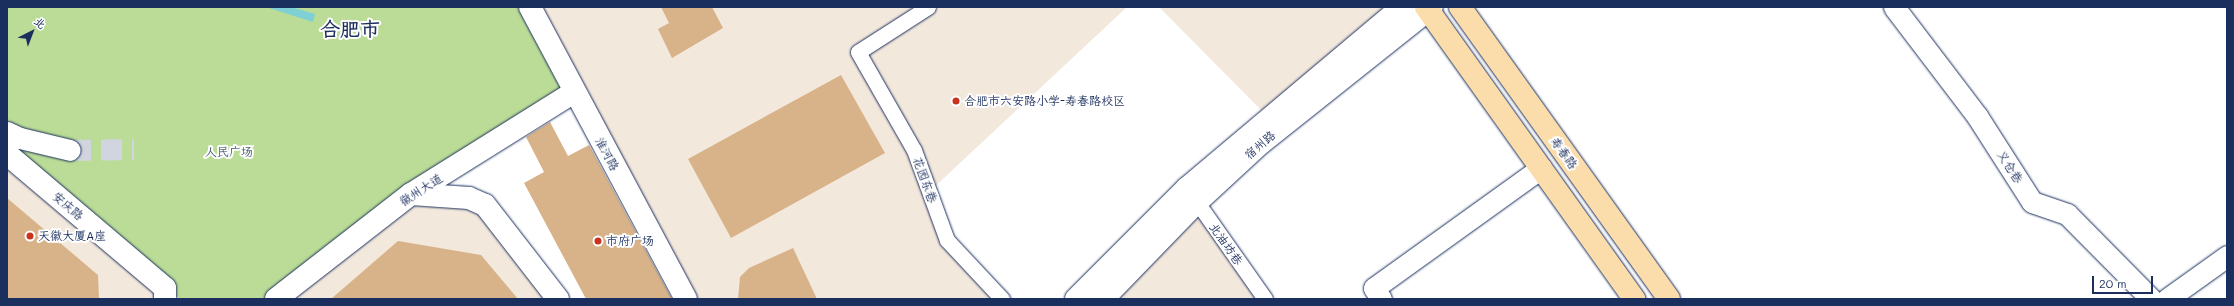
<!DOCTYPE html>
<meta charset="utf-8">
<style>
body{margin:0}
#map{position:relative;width:2234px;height:306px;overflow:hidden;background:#fff;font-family:Mali,"LXGW WenKai TC",sans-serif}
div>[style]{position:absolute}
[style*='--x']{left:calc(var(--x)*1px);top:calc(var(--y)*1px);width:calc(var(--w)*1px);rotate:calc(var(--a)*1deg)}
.built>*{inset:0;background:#f3e8dc}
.green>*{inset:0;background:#badc96}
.water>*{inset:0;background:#7ed0d5}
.building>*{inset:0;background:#d8b38a}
.minor-tunnel>*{height:21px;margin-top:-10.5px;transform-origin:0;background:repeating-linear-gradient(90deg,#d1d5df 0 21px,transparent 0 31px)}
.roads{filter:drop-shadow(0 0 1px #1b2f5e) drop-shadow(0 0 1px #1b2f5e)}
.pedestrian>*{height:15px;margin:-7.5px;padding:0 7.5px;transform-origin:7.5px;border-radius:7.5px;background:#fff}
.minor>*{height:21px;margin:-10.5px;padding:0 10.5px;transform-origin:10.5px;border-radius:10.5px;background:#fff}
.tertiary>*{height:22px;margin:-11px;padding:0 11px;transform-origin:11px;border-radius:11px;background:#fff}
.secondary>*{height:22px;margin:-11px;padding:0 11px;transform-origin:11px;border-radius:11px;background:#fff}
.primary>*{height:22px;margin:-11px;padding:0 11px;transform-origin:11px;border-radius:11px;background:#fbddab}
.dots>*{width:11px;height:11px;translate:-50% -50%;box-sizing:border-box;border:2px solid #fff;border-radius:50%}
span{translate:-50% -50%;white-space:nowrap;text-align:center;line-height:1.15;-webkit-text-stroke:4px #fff;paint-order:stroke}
.poi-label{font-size:12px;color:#1b2f5e}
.left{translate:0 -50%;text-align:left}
.street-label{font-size:12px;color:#1b2f5e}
.park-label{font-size:12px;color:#435a6c}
.town-label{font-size:20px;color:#1b2f5e;font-weight:700}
.frame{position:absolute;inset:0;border:8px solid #1b2f5e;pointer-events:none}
.north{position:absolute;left:12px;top:12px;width:40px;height:40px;-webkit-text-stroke:3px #fff;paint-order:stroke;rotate:42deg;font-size:11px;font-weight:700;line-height:16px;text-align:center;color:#1b2f5e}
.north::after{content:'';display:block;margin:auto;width:14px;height:18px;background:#1b2f5e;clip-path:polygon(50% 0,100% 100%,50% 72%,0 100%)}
.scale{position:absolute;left:2092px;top:276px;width:61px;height:18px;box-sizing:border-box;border:2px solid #1b2f5e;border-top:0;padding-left:5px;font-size:12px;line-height:14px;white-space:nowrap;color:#1b2f5e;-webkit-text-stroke:3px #fff;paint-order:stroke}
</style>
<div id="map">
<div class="built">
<i style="clip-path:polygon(530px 7px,1127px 7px,929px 192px,947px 240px,1002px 299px,686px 299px)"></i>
<i style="clip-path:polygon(1159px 7px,1402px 7px,1269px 118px)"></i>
<i style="clip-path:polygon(7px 154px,165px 299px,7px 299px)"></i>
<i style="clip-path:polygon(411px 194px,469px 198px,558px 299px,276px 299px)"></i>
<i style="clip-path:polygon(1197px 202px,1265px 299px,1103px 299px)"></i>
</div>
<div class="green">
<i style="clip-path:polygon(7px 7px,530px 7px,574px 92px,276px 299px,180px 299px,7px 154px)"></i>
</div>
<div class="water">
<i style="clip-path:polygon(266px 7px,291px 7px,315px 14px,313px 22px)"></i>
</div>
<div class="building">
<i style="clip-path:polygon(661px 7px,712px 7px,723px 28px,672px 58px,658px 29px,669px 23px)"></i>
<i style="clip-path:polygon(841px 75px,885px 153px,731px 238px,688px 159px)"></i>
<i style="clip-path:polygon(550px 122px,568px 156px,589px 145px,672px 299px,586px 299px,524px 183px,544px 172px,526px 137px)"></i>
<i style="clip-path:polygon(7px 198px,98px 275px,99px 299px,7px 299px)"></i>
<i style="clip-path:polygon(398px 241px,481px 255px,518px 299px,331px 299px)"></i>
<i style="clip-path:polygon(793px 248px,817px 299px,738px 299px,740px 277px,749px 268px)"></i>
</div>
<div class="minor-tunnel">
<i style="--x:70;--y:150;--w:64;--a:-0.9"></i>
</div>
<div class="roads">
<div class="pedestrian">
<i style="--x:928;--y:7;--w:83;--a:147.3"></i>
<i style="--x:858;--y:52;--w:113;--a:60.3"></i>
<i style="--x:914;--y:150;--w:96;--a:69.9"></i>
<i style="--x:947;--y:240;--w:81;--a:47"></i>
<i style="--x:1192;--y:195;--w:127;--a:54.9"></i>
</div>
<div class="minor">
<i style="--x:1894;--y:7;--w:137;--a:52.7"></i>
<i style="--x:1977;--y:116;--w:102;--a:57.4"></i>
<i style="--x:2032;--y:202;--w:37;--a:19"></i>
<i style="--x:2067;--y:214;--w:120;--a:45.3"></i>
<i style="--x:7;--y:132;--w:14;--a:25"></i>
<i style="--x:20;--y:138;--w:51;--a:13.5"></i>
<i style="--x:1381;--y:299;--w:13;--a:-122"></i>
<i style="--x:1374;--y:288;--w:206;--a:-35.7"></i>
<i style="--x:2167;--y:299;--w:74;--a:-35.6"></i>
</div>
<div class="tertiary">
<i style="--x:530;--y:7;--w:331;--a:61.9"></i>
<i style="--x:411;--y:194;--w:58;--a:3.9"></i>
<i style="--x:469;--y:198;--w:17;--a:24"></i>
<i style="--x:485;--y:205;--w:119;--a:52.2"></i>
<i style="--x:276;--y:299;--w:171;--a:-37.9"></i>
<i style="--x:411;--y:194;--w:192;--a:-32"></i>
</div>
<div class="secondary">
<i style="--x:7;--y:154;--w:207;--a:40.3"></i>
<i style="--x:165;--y:288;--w:11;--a:90"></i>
<i style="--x:1076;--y:299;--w:157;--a:-45"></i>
<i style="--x:1187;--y:188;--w:281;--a:-40.1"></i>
<i style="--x:1103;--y:299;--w:135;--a:-45.9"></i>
<i style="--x:1197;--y:202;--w:87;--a:-42.7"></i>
<i style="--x:1261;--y:143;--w:218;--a:-38.5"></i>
</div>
<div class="primary">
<i style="--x:1426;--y:7;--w:359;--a:54.5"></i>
<i style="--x:1460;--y:7;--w:359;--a:54.4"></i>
</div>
</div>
<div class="dots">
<i style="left:956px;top:101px;background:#c8321e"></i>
<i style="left:30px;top:236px;background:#c8321e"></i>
<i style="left:598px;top:241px;background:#c8321e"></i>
</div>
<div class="poi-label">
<span class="left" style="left:964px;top:101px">合肥市六安路小学-寿春路校区</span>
<span class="left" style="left:38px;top:236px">天徽大厦A座</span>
<span class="left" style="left:606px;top:241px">市府广场</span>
</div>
<div class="street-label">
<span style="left:1260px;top:145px;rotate:-41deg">宿州路</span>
<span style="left:1564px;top:153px;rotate:54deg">寿春路</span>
<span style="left:607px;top:154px;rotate:61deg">淮河路</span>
<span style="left:2010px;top:167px;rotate:57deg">义仓巷</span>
<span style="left:925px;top:180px;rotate:70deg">花园东巷</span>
<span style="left:421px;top:190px;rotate:-33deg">徽州大道</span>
<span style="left:68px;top:206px;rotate:40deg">安庆路</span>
<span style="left:1226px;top:244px;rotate:55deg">北油坊巷</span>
</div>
<div class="park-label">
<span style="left:229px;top:152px">人民广场</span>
</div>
<div class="town-label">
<span style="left:350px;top:28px">合肥市</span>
</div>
<div class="frame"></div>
<div class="north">北</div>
<div class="scale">20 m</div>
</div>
